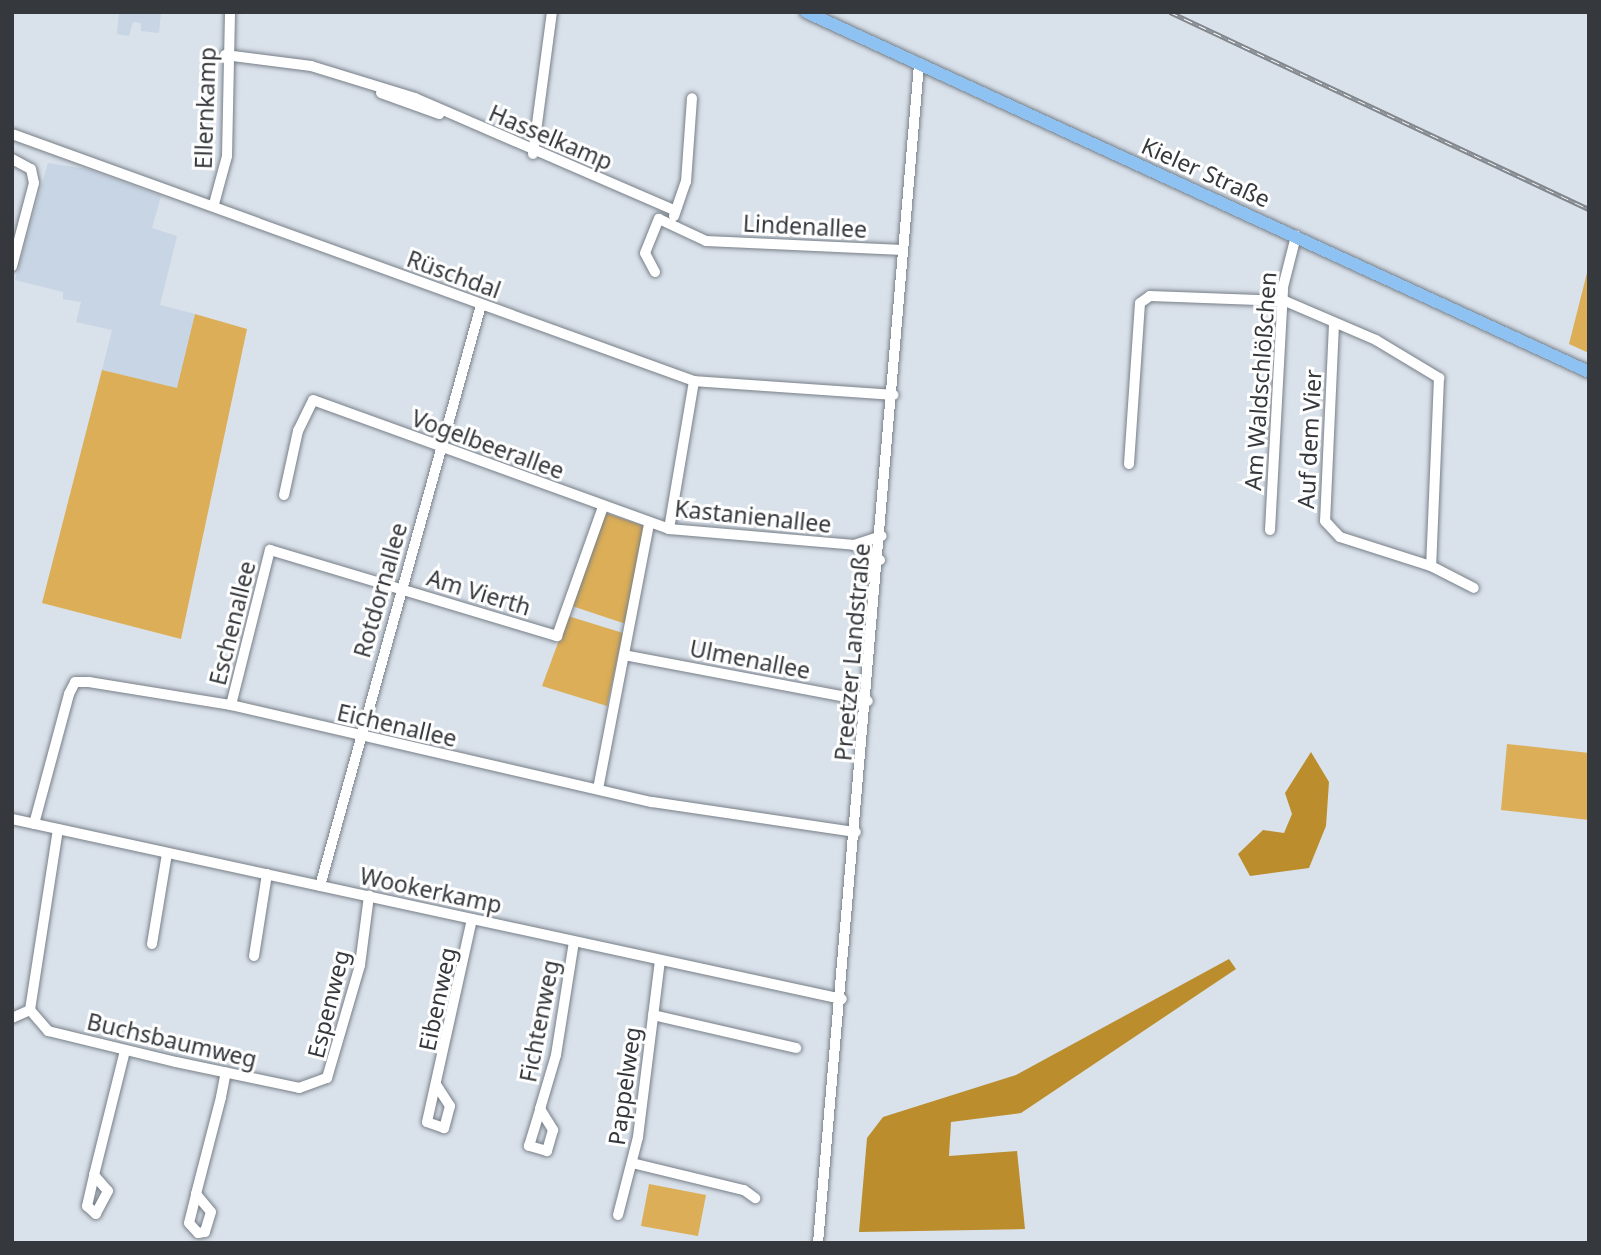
<!DOCTYPE html>
<meta charset="utf-8">
<style>
body{margin:0}
#map{position:relative;width:1601px;height:1255px;overflow:hidden;background:#d9e1ea;font-family:"Noto Sans",sans-serif}
div>[style]{position:absolute}
[style*='--x']{left:calc(var(--x)*1px);top:calc(var(--y)*1px);width:calc(var(--w)*1px);rotate:calc(var(--a)*1deg)}
.built>*{inset:0;background:#c8d5e4}
.green>*{inset:0;background:#dbae57}
.water>*{inset:0;background:#bb8d2d}
.roads{filter:drop-shadow(0 0 2px #777f87) drop-shadow(0 0 2px #777f87)}
.minor>*{height:10px;margin:-5px;padding:0 5px;transform-origin:5px;border-radius:5px;background:#fff}
.major>*{height:12px;margin:-6px;padding:0 6px;transform-origin:6px;border-radius:6px;background:#8ec2f3}
.rail>*{height:5px;margin-top:-2.5px;transform-origin:0;background:repeating-linear-gradient(90deg,#fff 0 8px,#82878d 0 16px);box-sizing:border-box;border-block:2px solid #82878d}
span{translate:-50% -50%;white-space:nowrap;text-align:center;line-height:1.15;-webkit-text-stroke:6px #fff;paint-order:stroke}
.street-label{font-size:23px;color:#35383c}
.frame{position:absolute;inset:0;border:14px solid #35383c;pointer-events:none}
</style>
<div id="map">
<div class="built">
<i style="clip-path:polygon(119px 12px,161px 12px,159px 33px,141px 31px,141px 23px,133px 22px,129px 36px,117px 34px)"></i>
<i style="clip-path:polygon(48px 163px,87px 169px,161px 196px,152px 228px,177px 236px,160px 305px,195px 314px,178px 389px,102px 370px,112px 330px,76px 322px,81px 302px,63px 299px,63px 292px,15px 280px)"></i>
</div>
<div class="green">
<i style="clip-path:polygon(1589px 265px,1589px 353px,1569px 344px)"></i>
<i style="clip-path:polygon(195px 314px,247px 329px,181px 639px,42px 603px,102px 370px,177px 388px)"></i>
<i style="clip-path:polygon(606px 513px,644px 526px,626px 624px,572px 606px)"></i>
<i style="clip-path:polygon(568px 616px,623px 633px,607px 706px,542px 686px)"></i>
<i style="clip-path:polygon(1507px 744px,1589px 753px,1589px 820px,1501px 810px)"></i>
<i style="clip-path:polygon(649px 1184px,706px 1195px,698px 1236px,641px 1226px)"></i>
</div>
<div class="water">
<i style="clip-path:polygon(1311px 752px,1329px 782px,1326px 826px,1309px 868px,1250px 876px,1238px 854px,1263px 830px,1284px 833px,1292px 814px,1285px 793px)"></i>
<i style="clip-path:polygon(1229px 959px,1236px 969px,1021px 1113px,951px 1122px,949px 1156px,1017px 1151px,1025px 1229px,859px 1232px,867px 1138px,883px 1117px,1016px 1075px)"></i>
</div>
<div class="roads">
<div class="minor">
<i style="--x:225;--y:55;--w:87;--a:7.3"></i>
<i style="--x:311;--y:66;--w:109;--a:17.1"></i>
<i style="--x:415;--y:98;--w:282;--a:23.4"></i>
<i style="--x:381;--y:93;--w:62;--a:19.9"></i>
<i style="--x:12;--y:134;--w:725;--a:19.91"></i>
<i style="--x:694;--y:381;--w:200;--a:4"></i>
<i style="--x:533;--y:154;--w:143;--a:-82.4"></i>
<i style="--x:12;--y:159;--w:21;--a:28"></i>
<i style="--x:31;--y:169;--w:14;--a:78"></i>
<i style="--x:34;--y:183;--w:86;--a:104.8"></i>
<i style="--x:214;--y:204;--w:50;--a:-74.8"></i>
<i style="--x:227;--y:156;--w:144;--a:-88.8"></i>
<i style="--x:674;--y:216;--w:36;--a:-71"></i>
<i style="--x:686;--y:182;--w:84;--a:-85.9"></i>
<i style="--x:659;--y:219;--w:52;--a:25.1"></i>
<i style="--x:706;--y:241;--w:197;--a:2.6"></i>
<i style="--x:655;--y:272;--w:21;--a:-118"></i>
<i style="--x:645;--y:253;--w:37;--a:-68"></i>
<i style="--x:1334;--y:324;--w:197;--a:92.6"></i>
<i style="--x:1325;--y:521;--w:22;--a:47"></i>
<i style="--x:1340;--y:537;--w:96;--a:17.7"></i>
<i style="--x:1431;--y:566;--w:48;--a:27.1"></i>
<i style="--x:1129;--y:464;--w:161;--a:-86.1"></i>
<i style="--x:1140;--y:303;--w:12;--a:-35"></i>
<i style="--x:1150;--y:296;--w:135;--a:2.1"></i>
<i style="--x:1285;--y:301;--w:99;--a:23.2"></i>
<i style="--x:1376;--y:340;--w:74;--a:31.1"></i>
<i style="--x:1439;--y:378;--w:188;--a:92.4"></i>
<i style="--x:284;--y:495;--w:66;--a:-77.7"></i>
<i style="--x:298;--y:431;--w:34;--a:-64"></i>
<i style="--x:313;--y:400;--w:379;--a:19.9"></i>
<i style="--x:669;--y:529;--w:186;--a:4.9"></i>
<i style="--x:854;--y:545;--w:29;--a:-18"></i>
<i style="--x:669;--y:529;--w:150;--a:-80.4"></i>
<i style="--x:1270;--y:530;--w:243;--a:-86.9"></i>
<i style="--x:1283;--y:287;--w:53;--a:-75.7"></i>
<i style="--x:854;--y:545;--w:30;--a:30"></i>
<i style="--x:624;--y:655;--w:248;--a:10.7"></i>
<i style="--x:231;--y:705;--w:160;--a:-75.9"></i>
<i style="--x:270;--y:550;--w:300;--a:16.7"></i>
<i style="--x:557;--y:636;--w:137;--a:-70.4"></i>
<i style="--x:598;--y:789;--w:271;--a:-79.1"></i>
<i style="--x:12;--y:819;--w:849;--a:12.24"></i>
<i style="--x:34;--y:824;--w:135;--a:-74.9"></i>
<i style="--x:69;--y:694;--w:13;--a:-63"></i>
<i style="--x:75;--y:682;--w:14;--a:0"></i>
<i style="--x:89;--y:682;--w:144;--a:9.2"></i>
<i style="--x:231;--y:705;--w:432;--a:13"></i>
<i style="--x:652;--y:802;--w:206;--a:8.4"></i>
<i style="--x:58;--y:829;--w:183;--a:98.8"></i>
<i style="--x:30;--y:1010;--w:28;--a:49"></i>
<i style="--x:48;--y:1031;--w:132;--a:13.6"></i>
<i style="--x:176;--y:1062;--w:126;--a:11.9"></i>
<i style="--x:299;--y:1088;--w:30;--a:-20"></i>
<i style="--x:327;--y:1078;--w:118;--a:-73.7"></i>
<i style="--x:360;--y:965;--w:70;--a:-82.6"></i>
<i style="--x:320;--y:886;--w:603;--a:-74.51"></i>
<i style="--x:152;--y:944;--w:92;--a:-80.6"></i>
<i style="--x:254;--y:956;--w:83;--a:-81"></i>
<i style="--x:653;--y:1015;--w:147;--a:13"></i>
<i style="--x:12;--y:1018;--w:20;--a:-24"></i>
<i style="--x:437;--y:1086;--w:24;--a:57"></i>
<i style="--x:450;--y:1106;--w:23;--a:105"></i>
<i style="--x:444;--y:1128;--w:18;--a:-161"></i>
<i style="--x:427;--y:1122;--w:208;--a:-77.5"></i>
<i style="--x:540;--y:1109;--w:25;--a:58"></i>
<i style="--x:553;--y:1130;--w:22;--a:106"></i>
<i style="--x:547;--y:1151;--w:19;--a:-164"></i>
<i style="--x:529;--y:1146;--w:39;--a:-73"></i>
<i style="--x:540;--y:1109;--w:56;--a:-73.5"></i>
<i style="--x:556;--y:1055;--w:115;--a:-81"></i>
<i style="--x:632;--y:1163;--w:115;--a:13.6"></i>
<i style="--x:744;--y:1190;--w:14;--a:36"></i>
<i style="--x:94;--y:1175;--w:21;--a:49"></i>
<i style="--x:108;--y:1191;--w:26;--a:118"></i>
<i style="--x:96;--y:1214;--w:12;--a:-138"></i>
<i style="--x:87;--y:1206;--w:32;--a:-77"></i>
<i style="--x:94;--y:1175;--w:128;--a:-76"></i>
<i style="--x:196;--y:1194;--w:23;--a:50"></i>
<i style="--x:211;--y:1212;--w:21;--a:107"></i>
<i style="--x:205;--y:1232;--w:7;--a:172"></i>
<i style="--x:198;--y:1233;--w:13;--a:-132"></i>
<i style="--x:189;--y:1223;--w:30;--a:-76"></i>
<i style="--x:196;--y:1194;--w:100;--a:-75.5"></i>
<i style="--x:221;--y:1097;--w:25;--a:-79"></i>
<i style="--x:618;--y:1215;--w:81;--a:-75.6"></i>
<i style="--x:638;--y:1137;--w:178;--a:-82.9"></i>
<i style="--x:818;--y:1243;--w:1182;--a:-85.1"></i>
</div>
<div class="major">
<i style="--x:806;--y:12;--w:862;--a:24.69"></i>
</div>
</div>
<div class="rail">
<i style="--x:1170;--y:12;--w:463;--a:25.2"></i>
</div>
<div class="street-label">
<span style="left:205px;top:108px;rotate:-88deg">Ellernkamp</span>
<span style="left:551px;top:137px;rotate:23deg">Hasselkamp</span>
<span style="left:1206px;top:172px;rotate:24deg">Kieler Straße</span>
<span style="left:805px;top:226px;rotate:3deg">Lindenallee</span>
<span style="left:454px;top:274px;rotate:20deg">Rüschdal</span>
<span style="left:1260px;top:381px;rotate:-86deg">Am Waldschlößchen</span>
<span style="left:1309px;top:439px;rotate:-87deg">Auf dem Vier</span>
<span style="left:488px;top:444px;rotate:20deg">Vogelbeerallee</span>
<span style="left:753px;top:516px;rotate:6deg">Kastanienallee</span>
<span style="left:380px;top:590px;rotate:-74deg">Rotdornallee</span>
<span style="left:479px;top:592px;rotate:17deg">Am Vierth</span>
<span style="left:232px;top:623px;rotate:-76deg">Eschenallee</span>
<span style="left:852px;top:652px;rotate:-85deg">Preetzer Landstraße</span>
<span style="left:750px;top:659px;rotate:11deg">Ulmenallee</span>
<span style="left:397px;top:725px;rotate:13deg">Eichenallee</span>
<span style="left:431px;top:890px;rotate:12deg">Wookerkamp</span>
<span style="left:437px;top:999px;rotate:-78deg">Eibenweg</span>
<span style="left:328px;top:1004px;rotate:-76deg">Espenweg</span>
<span style="left:539px;top:1021px;rotate:-79deg">Fichtenweg</span>
<span style="left:172px;top:1040px;rotate:13deg">Buchsbaumweg</span>
<span style="left:624px;top:1086px;rotate:-82deg">Pappelweg</span>
</div>
<div class="frame"></div>
</div>
